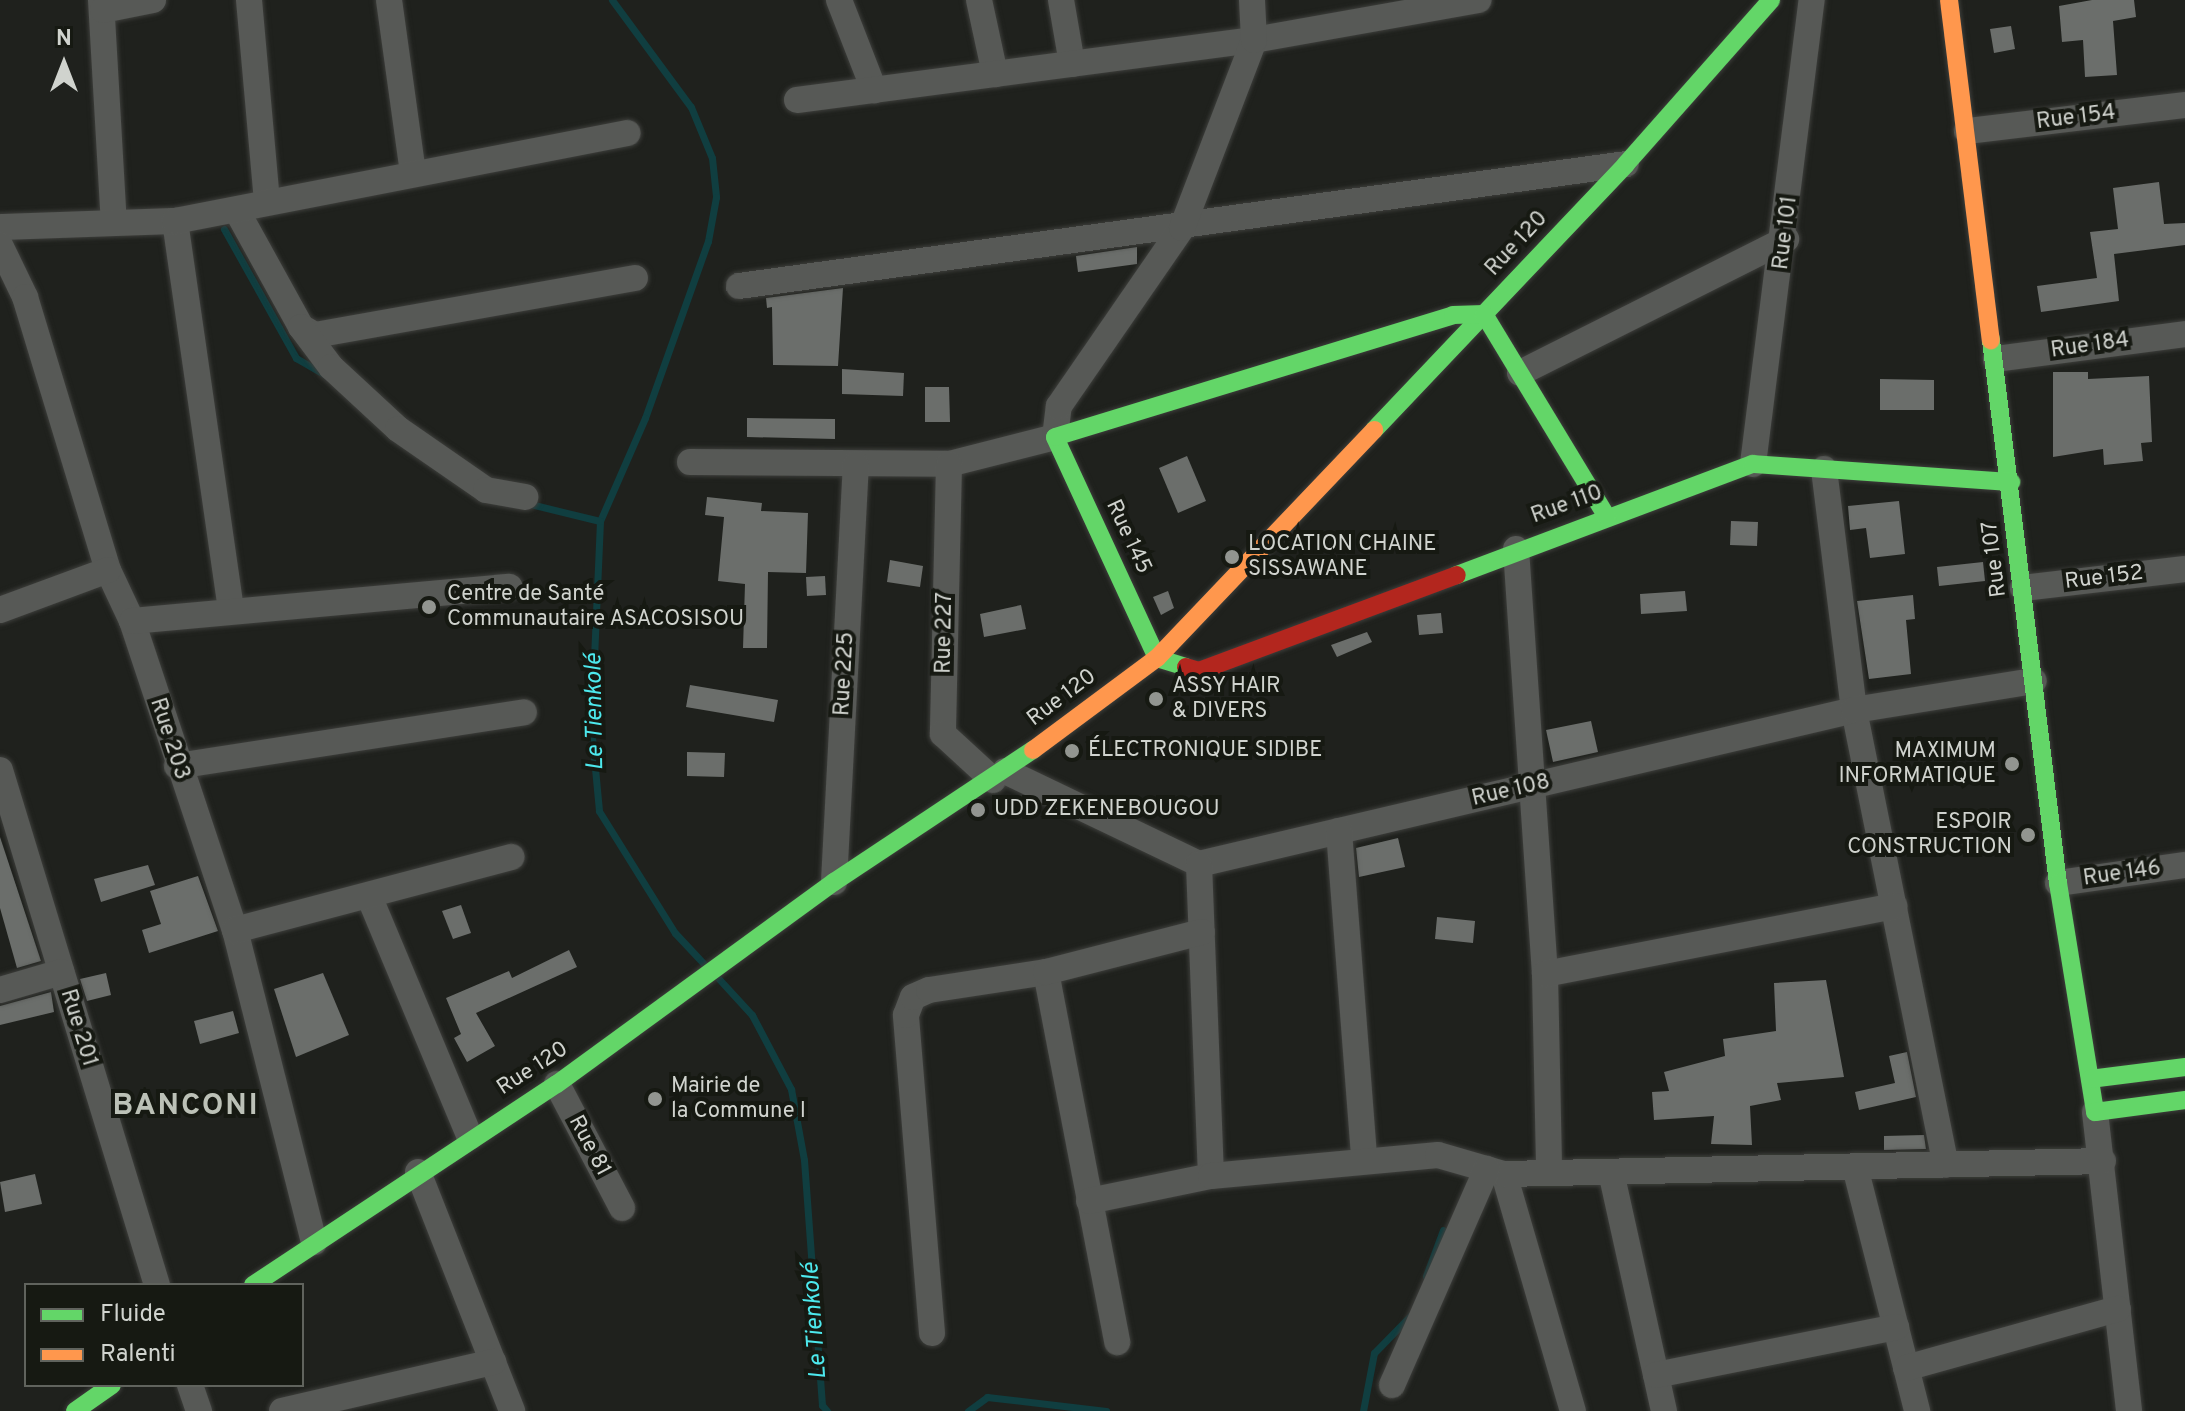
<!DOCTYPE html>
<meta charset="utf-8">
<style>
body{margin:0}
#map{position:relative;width:2185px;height:1411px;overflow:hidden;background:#1f211d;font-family:Overpass,sans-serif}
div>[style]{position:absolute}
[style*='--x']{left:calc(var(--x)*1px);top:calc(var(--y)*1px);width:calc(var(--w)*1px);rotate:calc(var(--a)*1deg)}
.stream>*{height:7px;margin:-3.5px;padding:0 3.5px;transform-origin:3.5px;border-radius:3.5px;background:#103e40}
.building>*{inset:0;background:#6b6e6b}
.roads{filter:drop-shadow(0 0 2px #3d3e3b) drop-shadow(0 0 2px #3d3e3b)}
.street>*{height:26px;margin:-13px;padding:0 13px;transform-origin:13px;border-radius:13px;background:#575956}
.fast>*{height:18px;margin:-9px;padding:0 9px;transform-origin:9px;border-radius:9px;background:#63d668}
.slow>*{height:18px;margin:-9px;padding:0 9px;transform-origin:9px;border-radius:9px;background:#ff974d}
.jam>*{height:18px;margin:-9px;padding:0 9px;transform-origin:9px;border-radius:9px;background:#b3261e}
.dots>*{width:22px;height:22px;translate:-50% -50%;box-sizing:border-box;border:4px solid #161912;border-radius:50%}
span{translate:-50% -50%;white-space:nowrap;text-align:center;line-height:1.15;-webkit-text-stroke:8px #161912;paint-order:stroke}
.street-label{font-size:22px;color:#d0d3ce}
.poi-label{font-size:22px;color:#d0d3ce}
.left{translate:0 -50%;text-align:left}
.right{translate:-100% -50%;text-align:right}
.water-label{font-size:24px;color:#4de9ed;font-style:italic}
.district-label{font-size:30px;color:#bcc1b7;font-weight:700;letter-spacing:2px}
.legend{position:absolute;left:24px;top:1283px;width:280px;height:104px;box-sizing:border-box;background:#161912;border:2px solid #60635d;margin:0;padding:10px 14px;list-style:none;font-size:24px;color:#d0d3ce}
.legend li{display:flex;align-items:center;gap:16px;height:40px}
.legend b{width:40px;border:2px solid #60635d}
.north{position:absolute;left:24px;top:24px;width:80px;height:80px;-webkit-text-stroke:6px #161912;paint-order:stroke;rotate:0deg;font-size:22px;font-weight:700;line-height:32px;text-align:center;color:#d0d3ce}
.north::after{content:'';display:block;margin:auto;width:28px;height:36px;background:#d0d3ce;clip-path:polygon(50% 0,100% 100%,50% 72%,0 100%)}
</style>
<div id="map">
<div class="stream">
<i style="--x:612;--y:0;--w:133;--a:53.6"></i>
<i style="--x:691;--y:107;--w:55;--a:67.6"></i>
<i style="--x:712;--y:158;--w:39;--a:84"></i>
<i style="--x:716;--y:197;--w:45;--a:100.3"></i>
<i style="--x:708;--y:241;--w:188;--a:109.6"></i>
<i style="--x:645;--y:418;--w:112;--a:113.6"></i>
<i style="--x:600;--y:521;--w:205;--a:92.5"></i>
<i style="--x:591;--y:726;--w:85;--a:84.6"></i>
<i style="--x:599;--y:811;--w:144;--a:58.1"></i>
<i style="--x:675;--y:933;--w:42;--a:46.9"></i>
<i style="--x:224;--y:229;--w:148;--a:60.8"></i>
<i style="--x:296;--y:358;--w:34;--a:30"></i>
<i style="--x:526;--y:503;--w:76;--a:13.7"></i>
<i style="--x:719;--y:979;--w:49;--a:47.5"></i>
<i style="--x:752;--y:1015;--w:84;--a:62.2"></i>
<i style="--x:791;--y:1089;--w:72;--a:79.6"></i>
<i style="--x:804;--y:1160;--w:246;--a:85.8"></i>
<i style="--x:822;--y:1405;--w:8;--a:50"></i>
<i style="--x:1426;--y:1276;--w:49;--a:-69.7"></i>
<i style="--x:968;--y:1411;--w:24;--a:-36"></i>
<i style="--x:987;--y:1397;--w:120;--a:6.7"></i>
<i style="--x:1363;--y:1411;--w:59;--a:-79.3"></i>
<i style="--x:1374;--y:1353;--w:54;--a:-45.7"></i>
</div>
<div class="building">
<i style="clip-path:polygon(2092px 0,2134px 0,2136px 17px,2113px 21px,2117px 75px,2085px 77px,2083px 40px,2062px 42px,2059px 6px)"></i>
<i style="clip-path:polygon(2011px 26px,2015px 49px,1994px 53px,1990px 29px)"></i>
<i style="clip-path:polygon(2159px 182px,2164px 224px,2185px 223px,2185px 245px,2114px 254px,2119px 301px,2041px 312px,2037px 286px,2097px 278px,2090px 232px,2118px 229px,2113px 188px)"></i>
<i style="clip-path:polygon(1137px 247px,1137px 264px,1078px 272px,1076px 256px)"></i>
<i style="clip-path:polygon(843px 288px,838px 366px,773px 365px,772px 307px,767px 308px,766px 298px)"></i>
<i style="clip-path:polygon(842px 369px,904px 373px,903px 396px,842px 394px)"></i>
<i style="clip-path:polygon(2053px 372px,2088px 372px,2088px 379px,2149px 376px,2152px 442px,2141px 443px,2143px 461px,2104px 465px,2103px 449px,2053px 457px)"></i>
<i style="clip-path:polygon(1880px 379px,1934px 380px,1934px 410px,1880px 410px)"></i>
<i style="clip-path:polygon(925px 387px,949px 387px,950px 422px,925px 422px)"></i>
<i style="clip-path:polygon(747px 418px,835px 419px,835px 439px,747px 437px)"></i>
<i style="clip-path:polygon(1187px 456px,1206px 501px,1178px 513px,1159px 468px)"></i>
<i style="clip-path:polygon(707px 497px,762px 503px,761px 511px,808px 513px,806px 573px,768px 572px,767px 648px,743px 648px,745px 584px,718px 581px,724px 517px,705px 515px)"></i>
<i style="clip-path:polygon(1899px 501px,1905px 554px,1870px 558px,1866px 528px,1850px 530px,1848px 506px)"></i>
<i style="clip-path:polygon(1731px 521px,1758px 522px,1757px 546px,1730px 545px)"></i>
<i style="clip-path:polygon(890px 560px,923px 566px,920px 587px,887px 582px)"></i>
<i style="clip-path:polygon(1983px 562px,1985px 581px,1939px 586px,1937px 567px)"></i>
<i style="clip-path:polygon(825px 576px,826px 595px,807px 596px,806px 577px)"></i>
<i style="clip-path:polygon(1168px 591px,1174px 608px,1161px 615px,1153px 597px)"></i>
<i style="clip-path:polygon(1685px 591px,1687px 611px,1641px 614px,1640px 594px)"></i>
<i style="clip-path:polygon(1913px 595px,1915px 619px,1906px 620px,1911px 674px,1869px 679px,1857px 601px)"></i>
<i style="clip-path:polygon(1021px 605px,1026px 629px,984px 637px,980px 614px)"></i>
<i style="clip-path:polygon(1441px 613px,1443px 633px,1419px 635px,1417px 615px)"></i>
<i style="clip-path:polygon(1367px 632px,1372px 642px,1337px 657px,1331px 645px)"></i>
<i style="clip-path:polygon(690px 685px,778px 700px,774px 722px,686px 707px)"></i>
<i style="clip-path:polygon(1591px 721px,1598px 752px,1553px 762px,1546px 730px)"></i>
<i style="clip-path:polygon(687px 752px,725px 753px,724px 777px,687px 776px)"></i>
<i style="clip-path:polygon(0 837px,41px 961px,17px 968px,0 908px)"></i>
<i style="clip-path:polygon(1398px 838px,1405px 867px,1359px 877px,1356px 848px)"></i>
<i style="clip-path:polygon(148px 865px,155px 885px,101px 902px,94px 879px)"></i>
<i style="clip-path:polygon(198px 876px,218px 931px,149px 953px,142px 930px,161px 924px,150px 891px)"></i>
<i style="clip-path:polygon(461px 905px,471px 933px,453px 939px,442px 911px)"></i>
<i style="clip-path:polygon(1437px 917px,1475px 921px,1473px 943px,1435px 939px)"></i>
<i style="clip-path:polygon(569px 950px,577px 967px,476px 1013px,495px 1046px,467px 1062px,454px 1038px,461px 1034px,446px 998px,509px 971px,512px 978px)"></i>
<i style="clip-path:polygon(106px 973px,111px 995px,87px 1001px,80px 979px)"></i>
<i style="clip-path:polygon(323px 973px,349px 1035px,296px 1057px,274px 989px)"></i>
<i style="clip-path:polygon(1826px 980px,1844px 1077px,1777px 1083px,1781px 1100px,1750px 1106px,1752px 1145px,1711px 1144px,1714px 1116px,1654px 1120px,1652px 1092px,1669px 1091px,1664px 1072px,1725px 1056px,1723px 1039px,1776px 1031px,1774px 983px)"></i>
<i style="clip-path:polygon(51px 992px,54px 1012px,0 1025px,0 1006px)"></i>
<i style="clip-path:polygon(233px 1011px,239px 1033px,200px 1044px,194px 1021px)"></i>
<i style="clip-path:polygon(1907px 1052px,1916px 1097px,1859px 1110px,1855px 1092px,1895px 1083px,1889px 1056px)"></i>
<i style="clip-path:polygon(1924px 1135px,1926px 1149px,1884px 1150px,1884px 1136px)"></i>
<i style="clip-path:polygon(35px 1174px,42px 1204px,5px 1212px,0 1182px)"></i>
</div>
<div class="roads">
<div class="street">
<i style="--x:101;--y:0;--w:223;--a:86.7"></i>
<i style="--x:249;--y:0;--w:203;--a:84.9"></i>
<i style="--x:389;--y:0;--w:174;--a:82.1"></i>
<i style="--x:839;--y:0;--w:97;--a:68.7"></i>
<i style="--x:979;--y:0;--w:76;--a:77.8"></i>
<i style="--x:1061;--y:0;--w:65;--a:80.2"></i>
<i style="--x:103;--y:10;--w:51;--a:-11.3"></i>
<i style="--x:797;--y:100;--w:461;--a:-7.5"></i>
<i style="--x:1254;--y:40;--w:228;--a:-10.1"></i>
<i style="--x:1967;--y:131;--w:220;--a:-6.8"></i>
<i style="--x:237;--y:211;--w:132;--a:61.1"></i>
<i style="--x:301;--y:327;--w:16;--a:30"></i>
<i style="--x:315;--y:335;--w:325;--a:-10.1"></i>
<i style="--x:175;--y:221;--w:391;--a:81.8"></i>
<i style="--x:0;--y:227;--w:175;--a:-2"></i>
<i style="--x:175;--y:221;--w:461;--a:-11"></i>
<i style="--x:0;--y:245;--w:58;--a:64.3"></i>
<i style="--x:25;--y:297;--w:285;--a:73.1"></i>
<i style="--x:108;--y:570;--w:56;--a:64.8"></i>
<i style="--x:132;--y:621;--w:326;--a:71.6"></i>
<i style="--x:235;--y:930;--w:322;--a:75.8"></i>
<i style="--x:739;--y:286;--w:895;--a:-7.83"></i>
<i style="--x:301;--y:327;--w:50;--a:53.1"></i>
<i style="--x:331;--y:367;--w:91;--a:42.8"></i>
<i style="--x:398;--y:429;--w:107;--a:34.7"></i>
<i style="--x:486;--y:490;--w:40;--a:10"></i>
<i style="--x:1996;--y:359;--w:191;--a:-7.5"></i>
<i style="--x:1520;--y:373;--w:298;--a:-26.7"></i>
<i style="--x:690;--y:462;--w:259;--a:0.4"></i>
<i style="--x:949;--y:464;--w:109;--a:-14.3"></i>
<i style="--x:1055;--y:437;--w:31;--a:-83"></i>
<i style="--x:1059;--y:406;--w:216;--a:-55.4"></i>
<i style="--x:1182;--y:228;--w:201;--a:-69"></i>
<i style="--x:1254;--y:40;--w:40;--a:-92.9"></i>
<i style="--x:949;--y:464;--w:270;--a:91.3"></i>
<i style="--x:943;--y:734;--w:68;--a:42.6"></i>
<i style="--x:1753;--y:464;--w:468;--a:-82.8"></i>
<i style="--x:1824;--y:469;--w:243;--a:82.9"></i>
<i style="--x:1854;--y:710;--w:464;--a:78.6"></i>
<i style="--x:1516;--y:549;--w:426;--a:86.1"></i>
<i style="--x:1545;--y:974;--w:199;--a:88.8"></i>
<i style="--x:2023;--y:588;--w:163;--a:-6.7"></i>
<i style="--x:0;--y:610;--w:115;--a:-20.3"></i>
<i style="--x:132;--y:621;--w:379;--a:-5.2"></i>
<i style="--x:177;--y:766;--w:351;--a:-8.8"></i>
<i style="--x:0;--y:770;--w:538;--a:73.05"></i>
<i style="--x:1005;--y:771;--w:215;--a:25.6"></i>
<i style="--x:1199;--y:864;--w:673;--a:-13.23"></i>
<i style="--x:1854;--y:710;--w:182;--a:-9.2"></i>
<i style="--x:1339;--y:831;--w:329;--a:85.6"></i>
<i style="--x:1199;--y:864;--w:312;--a:87.8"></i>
<i style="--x:834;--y:882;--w:418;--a:-87"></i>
<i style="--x:2058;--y:883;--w:128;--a:-8.1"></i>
<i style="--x:369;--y:896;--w:261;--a:67.3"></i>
<i style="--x:235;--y:930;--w:286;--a:-14.8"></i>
<i style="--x:1046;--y:972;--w:377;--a:79.1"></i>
<i style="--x:1545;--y:974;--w:356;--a:-11"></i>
<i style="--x:0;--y:990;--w:64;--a:-16.4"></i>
<i style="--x:557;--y:1084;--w:140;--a:62.3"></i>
<i style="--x:2095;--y:1112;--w:301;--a:83.5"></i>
<i style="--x:1855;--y:1167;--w:252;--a:75.7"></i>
<i style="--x:418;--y:1172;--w:257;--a:68.5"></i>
<i style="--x:1611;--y:1172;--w:245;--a:77.5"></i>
<i style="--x:1504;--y:1174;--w:247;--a:73.8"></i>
<i style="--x:1089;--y:1201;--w:125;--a:-11.6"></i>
<i style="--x:1211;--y:1176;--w:228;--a:-5.3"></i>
<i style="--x:1438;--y:1155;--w:69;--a:16.1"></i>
<i style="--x:1504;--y:1174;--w:599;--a:-1.24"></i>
<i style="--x:932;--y:1333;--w:319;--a:-94.7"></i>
<i style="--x:906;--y:1015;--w:19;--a:-69"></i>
<i style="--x:913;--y:997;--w:17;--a:-24"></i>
<i style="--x:929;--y:990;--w:118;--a:-8.7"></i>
<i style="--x:1046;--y:972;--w:161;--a:-14.4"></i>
<i style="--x:1906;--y:1368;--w:220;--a:-15.6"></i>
<i style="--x:1656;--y:1375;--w:245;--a:-11.3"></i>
<i style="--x:190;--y:1385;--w:28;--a:71"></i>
<i style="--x:1392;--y:1385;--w:236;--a:-66.3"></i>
<i style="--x:282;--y:1411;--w:217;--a:-13.1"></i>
</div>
<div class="fast">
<i style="--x:1991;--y:340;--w:547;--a:82.97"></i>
<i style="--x:2058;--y:883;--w:232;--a:80.8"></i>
<i style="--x:2095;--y:1112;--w:91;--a:-7.6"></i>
<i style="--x:1374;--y:430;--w:366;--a:-46.5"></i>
<i style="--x:1626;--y:164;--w:219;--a:-48.5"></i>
<i style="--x:1457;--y:575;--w:316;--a:-20.6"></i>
<i style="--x:1753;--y:464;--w:259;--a:4"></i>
<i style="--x:1186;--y:667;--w:30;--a:-163"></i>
<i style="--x:1157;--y:658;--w:243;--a:-114.8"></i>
<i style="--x:1055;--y:437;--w:416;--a:-17"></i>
<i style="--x:1453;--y:315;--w:31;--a:-2"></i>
<i style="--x:1484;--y:314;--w:237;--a:58.8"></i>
<i style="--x:2090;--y:1079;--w:96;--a:-7.2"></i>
<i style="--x:253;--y:1285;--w:364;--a:-33.5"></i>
<i style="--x:557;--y:1084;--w:343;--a:-36.1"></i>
<i style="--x:834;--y:882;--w:239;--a:-33.6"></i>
<i style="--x:75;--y:1411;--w:45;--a:-35.1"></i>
</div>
<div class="slow">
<i style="--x:1949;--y:0;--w:343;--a:83"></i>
<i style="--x:1033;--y:750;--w:154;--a:-36.6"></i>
<i style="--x:1157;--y:658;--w:315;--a:-46.4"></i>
</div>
<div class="jam">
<i style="--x:1186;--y:667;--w:14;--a:17"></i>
<i style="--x:1199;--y:671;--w:275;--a:-20.4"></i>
</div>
</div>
<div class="dots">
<i style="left:1232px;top:557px;background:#929590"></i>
<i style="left:429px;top:607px;background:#929590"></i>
<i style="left:1156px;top:699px;background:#929590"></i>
<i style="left:1072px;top:751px;background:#929590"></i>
<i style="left:2012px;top:764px;background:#929590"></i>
<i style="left:978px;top:810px;background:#929590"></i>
<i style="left:2028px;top:835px;background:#929590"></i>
<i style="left:655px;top:1099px;background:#929590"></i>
</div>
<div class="street-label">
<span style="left:2076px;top:118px;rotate:-7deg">Rue 154</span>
<span style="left:1786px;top:233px;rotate:-83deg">Rue 101</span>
<span style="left:1517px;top:244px;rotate:-47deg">Rue 120</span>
<span style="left:2090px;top:346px;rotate:-8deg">Rue 184</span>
<span style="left:1567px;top:505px;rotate:-20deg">Rue 110</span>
<span style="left:1128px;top:537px;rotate:65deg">Rue 145</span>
<span style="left:1995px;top:559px;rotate:-97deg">Rue 107</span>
<span style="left:2104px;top:578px;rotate:-7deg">Rue 152</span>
<span style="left:945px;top:633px;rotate:-89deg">Rue 227</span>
<span style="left:845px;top:674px;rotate:-87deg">Rue 225</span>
<span style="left:1062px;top:698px;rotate:-37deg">Rue 120</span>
<span style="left:169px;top:739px;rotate:72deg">Rue 203</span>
<span style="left:1511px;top:791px;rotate:-13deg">Rue 108</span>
<span style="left:2122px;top:874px;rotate:-8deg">Rue 146</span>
<span style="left:78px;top:1028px;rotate:73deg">Rue 201</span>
<span style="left:533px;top:1069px;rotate:-33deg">Rue 120</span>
<span style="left:589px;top:1146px;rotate:62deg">Rue 81</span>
</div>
<div class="poi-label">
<span class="left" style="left:1248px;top:557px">LOCATION CHAINE<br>SISSAWANE</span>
<span class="left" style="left:447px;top:607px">Centre de Santé<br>Communautaire ASACOSISOU</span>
<span class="left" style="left:1172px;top:699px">ASSY HAIR<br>&amp; DIVERS</span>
<span class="left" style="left:1088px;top:751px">ÉLECTRONIQUE SIDIBE</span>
<span class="right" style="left:1996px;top:764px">MAXIMUM<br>INFORMATIQUE</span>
<span class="left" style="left:994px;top:810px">UDD ZEKENEBOUGOU</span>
<span class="right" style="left:2012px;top:835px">ESPOIR<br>CONSTRUCTION</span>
<span class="left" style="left:671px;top:1099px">Mairie de<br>la Commune I</span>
</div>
<div class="water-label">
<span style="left:596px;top:712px;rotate:-91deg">Le Tienkolé</span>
<span style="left:816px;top:1321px;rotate:-94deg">Le Tienkolé</span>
</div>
<div class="district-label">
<span style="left:186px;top:1107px">BANCONI</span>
</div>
<ul class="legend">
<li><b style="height:10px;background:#63d668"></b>Fluide</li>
<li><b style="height:10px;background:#ff974d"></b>Ralenti</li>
</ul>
<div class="north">N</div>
</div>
